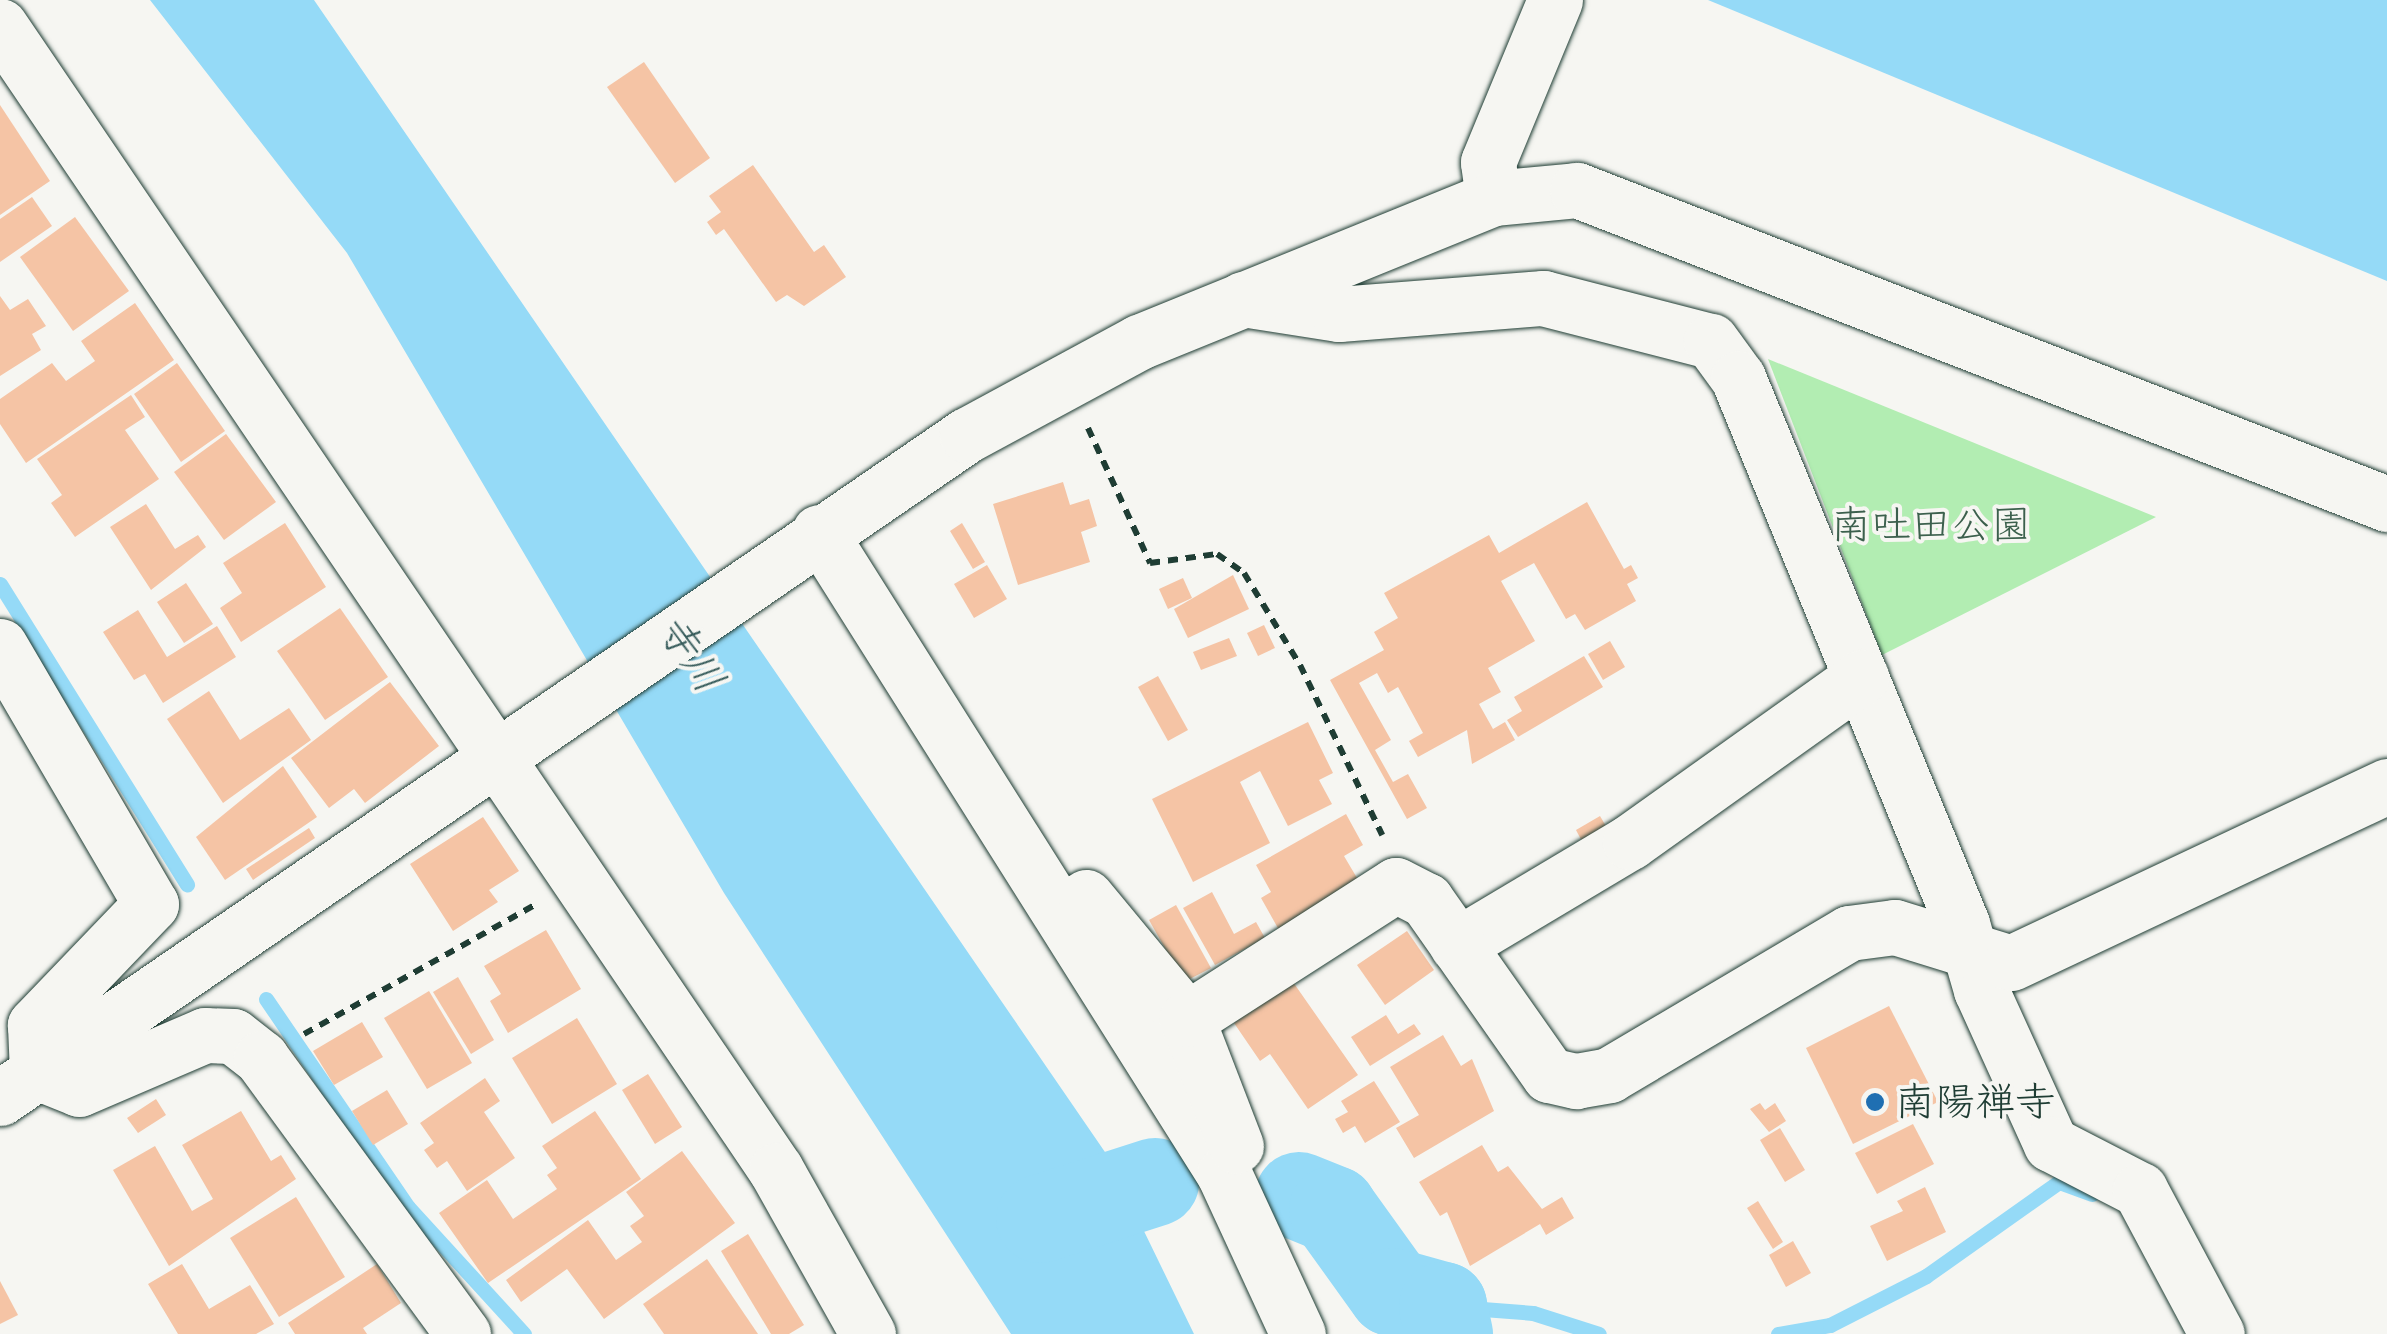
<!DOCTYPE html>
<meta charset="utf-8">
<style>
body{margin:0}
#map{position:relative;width:2387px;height:1334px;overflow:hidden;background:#f6f6f2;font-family:Caveat,"Klee One",sans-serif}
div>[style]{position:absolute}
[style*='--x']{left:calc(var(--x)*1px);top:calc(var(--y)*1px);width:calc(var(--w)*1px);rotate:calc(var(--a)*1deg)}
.green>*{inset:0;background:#b2edb2}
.water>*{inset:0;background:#95daf7}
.stream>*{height:15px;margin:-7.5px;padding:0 7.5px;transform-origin:7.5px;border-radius:7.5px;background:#95daf7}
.river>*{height:88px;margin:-44px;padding:0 44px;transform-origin:44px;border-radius:44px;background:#95daf7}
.building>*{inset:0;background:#f5c4a5}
.path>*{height:6px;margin-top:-3px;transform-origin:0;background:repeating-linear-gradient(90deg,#1f3d34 0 10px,transparent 0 18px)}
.roads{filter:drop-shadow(0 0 2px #1f3d34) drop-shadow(0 0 2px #1f3d34)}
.minor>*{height:55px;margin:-27.5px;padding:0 27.5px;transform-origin:27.5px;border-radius:27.5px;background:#f6f6f2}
.dots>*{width:28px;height:28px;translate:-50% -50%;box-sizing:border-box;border:5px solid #f6f6f2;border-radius:50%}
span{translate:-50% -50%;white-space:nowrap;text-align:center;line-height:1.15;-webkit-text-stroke:8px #f6f6f2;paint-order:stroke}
.park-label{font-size:40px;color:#3c604d}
.poi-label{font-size:40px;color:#1f3d34}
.left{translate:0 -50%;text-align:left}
.water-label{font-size:42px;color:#375c5b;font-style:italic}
</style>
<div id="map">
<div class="green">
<i style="clip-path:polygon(1768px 359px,2156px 517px,1882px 655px)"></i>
</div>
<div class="water">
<i style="clip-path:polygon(150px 0,314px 0,1107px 1155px,1194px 1334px,1011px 1334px,724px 893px,347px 253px)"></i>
<i style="clip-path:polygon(1708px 0,2387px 0,2387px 281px)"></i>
</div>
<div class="stream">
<i style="--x:0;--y:584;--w:354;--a:58.1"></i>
<i style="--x:266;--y:999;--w:252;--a:55.7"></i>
<i style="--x:408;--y:1207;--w:172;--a:47.6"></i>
<i style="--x:1443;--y:1306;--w:90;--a:4.4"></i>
<i style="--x:1533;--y:1313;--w:69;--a:17.7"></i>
<i style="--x:1778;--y:1334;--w:53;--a:-9.8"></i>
<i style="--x:1830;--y:1325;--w:108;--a:-27"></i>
<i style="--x:1926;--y:1276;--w:163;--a:-35.3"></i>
<i style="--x:2059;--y:1182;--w:35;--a:20"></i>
</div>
<div class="river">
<i style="--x:1299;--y:1196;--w:37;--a:22"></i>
<i style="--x:1333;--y:1210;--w:101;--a:54.3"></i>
<i style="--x:1392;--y:1292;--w:53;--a:15.4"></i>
<i style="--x:1443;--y:1306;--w:29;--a:78"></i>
<i style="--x:1040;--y:1219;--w:121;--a:-17.8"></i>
</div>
<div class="building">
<i style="clip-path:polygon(644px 62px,710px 158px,675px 183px,607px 87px)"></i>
<i style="clip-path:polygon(0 105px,50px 181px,0 215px)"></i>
<i style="clip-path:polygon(753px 165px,814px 252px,824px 245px,846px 277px,804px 306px,787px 295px,776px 302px,724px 229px,716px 235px,707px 222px,721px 212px,709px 196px)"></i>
<i style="clip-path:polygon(32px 197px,52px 226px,0 262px,0 219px)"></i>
<i style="clip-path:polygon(75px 217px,129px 291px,73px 331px,20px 257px)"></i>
<i style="clip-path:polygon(0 296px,10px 310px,28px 299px,46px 326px,32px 334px,41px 350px,0 376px)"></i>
<i style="clip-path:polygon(135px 303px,174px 360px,26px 463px,0 424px,0 399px,52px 363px,66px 381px,95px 361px,81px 341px)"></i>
<i style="clip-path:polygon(177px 363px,225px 431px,181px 462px,134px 394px)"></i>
<i style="clip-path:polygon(131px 395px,145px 417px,125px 430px,159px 479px,75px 537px,51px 503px,62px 495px,37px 459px)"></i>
<i style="clip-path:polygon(226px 434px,276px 502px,224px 540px,174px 472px)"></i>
<i style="clip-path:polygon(1063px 482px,1070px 505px,1089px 499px,1097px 526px,1081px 532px,1090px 562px,1018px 585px,993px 504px)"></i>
<i style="clip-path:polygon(1587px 502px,1624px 569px,1631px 565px,1638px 578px,1627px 584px,1636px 601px,1585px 630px,1575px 614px,1566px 619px,1534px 563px,1501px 581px,1535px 641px,1488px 668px,1501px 692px,1479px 704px,1493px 729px,1505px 722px,1515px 740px,1472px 764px,1467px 730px,1418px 757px,1409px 741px,1423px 733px,1398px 687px,1388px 693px,1377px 673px,1359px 683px,1391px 740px,1375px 750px,1393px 782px,1408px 774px,1427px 808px,1407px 819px,1330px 680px,1384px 650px,1374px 632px,1398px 618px,1384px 593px,1489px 535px,1499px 553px)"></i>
<i style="clip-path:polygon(146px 504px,175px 549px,198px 535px,206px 547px,151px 590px,110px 527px)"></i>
<i style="clip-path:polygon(285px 523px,326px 587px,241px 642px,220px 608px,242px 593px,223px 563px)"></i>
<i style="clip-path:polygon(962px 523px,985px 562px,973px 569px,950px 531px)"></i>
<i style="clip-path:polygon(987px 565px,1007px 599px,974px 618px,954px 584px)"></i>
<i style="clip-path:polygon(1233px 575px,1249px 609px,1188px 638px,1174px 609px)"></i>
<i style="clip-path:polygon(1183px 578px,1192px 598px,1168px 609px,1159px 589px)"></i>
<i style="clip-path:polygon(186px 583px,213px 624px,184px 643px,157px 602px)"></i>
<i style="clip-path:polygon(340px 608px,388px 677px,325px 720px,277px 651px)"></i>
<i style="clip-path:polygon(138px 610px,167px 657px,217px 626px,236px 657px,163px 703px,145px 674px,134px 680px,103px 632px)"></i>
<i style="clip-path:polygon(1264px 625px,1275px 648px,1258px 656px,1247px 633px)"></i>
<i style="clip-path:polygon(1229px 638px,1237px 656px,1201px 670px,1193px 652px)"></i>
<i style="clip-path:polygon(1610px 641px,1625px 667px,1603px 680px,1588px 654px)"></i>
<i style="clip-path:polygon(1584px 656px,1603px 687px,1518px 737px,1507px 720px,1522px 711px,1514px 697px)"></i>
<i style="clip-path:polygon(1158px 676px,1188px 730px,1168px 741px,1138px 687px)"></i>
<i style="clip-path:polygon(390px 682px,439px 746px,365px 803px,354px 789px,329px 808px,291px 758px)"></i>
<i style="clip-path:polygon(209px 691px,240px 740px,289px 708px,311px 740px,223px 803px,167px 719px)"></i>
<i style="clip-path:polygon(1308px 722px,1333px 773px,1319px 780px,1332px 804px,1288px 826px,1260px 771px,1240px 782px,1270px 843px,1193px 882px,1152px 799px)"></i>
<i style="clip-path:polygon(283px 766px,317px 817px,225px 880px,196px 837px)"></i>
<i style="clip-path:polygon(1346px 814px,1363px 845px,1344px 856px,1360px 883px,1279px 930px,1261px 898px,1271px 892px,1256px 865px)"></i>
<i style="clip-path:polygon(1600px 816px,1610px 833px,1585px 847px,1576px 830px)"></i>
<i style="clip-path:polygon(483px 817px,519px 871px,489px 890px,498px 902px,453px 931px,410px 864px)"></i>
<i style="clip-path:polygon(309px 828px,315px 838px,253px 880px,246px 869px)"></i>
<i style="clip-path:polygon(1212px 892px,1234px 934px,1256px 922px,1265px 938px,1215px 965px,1183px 908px)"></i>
<i style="clip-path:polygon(1176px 905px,1211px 968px,1184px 982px,1149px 920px)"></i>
<i style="clip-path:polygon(546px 930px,581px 989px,508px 1033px,490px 1001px,501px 994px,484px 966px)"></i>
<i style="clip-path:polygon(1407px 931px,1434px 970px,1385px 1005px,1357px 965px)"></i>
<i style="clip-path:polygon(458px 977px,494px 1040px,471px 1054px,433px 992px)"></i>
<i style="clip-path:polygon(1293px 982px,1358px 1075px,1308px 1109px,1270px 1054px,1260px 1061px,1234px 1023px)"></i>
<i style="clip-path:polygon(429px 991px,472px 1063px,427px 1089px,384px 1018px)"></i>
<i style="clip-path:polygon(1889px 1006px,1938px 1102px,1853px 1144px,1806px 1048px)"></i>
<i style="clip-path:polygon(1386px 1015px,1398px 1034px,1414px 1024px,1421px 1034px,1370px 1066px,1351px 1037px)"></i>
<i style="clip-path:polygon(577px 1018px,617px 1084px,552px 1124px,512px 1058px)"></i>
<i style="clip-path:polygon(362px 1022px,383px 1057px,334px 1085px,313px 1051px)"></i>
<i style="clip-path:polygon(1443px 1035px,1461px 1066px,1472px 1059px,1494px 1111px,1414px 1158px,1396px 1128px,1419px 1115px,1390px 1067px)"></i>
<i style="clip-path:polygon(648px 1074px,682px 1127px,655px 1144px,622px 1090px)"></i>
<i style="clip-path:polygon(485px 1078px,500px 1101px,484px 1112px,515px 1158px,467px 1191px,447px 1161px,437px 1168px,424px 1150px,434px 1143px,420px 1123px)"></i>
<i style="clip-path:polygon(1374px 1081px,1400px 1122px,1365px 1143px,1355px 1126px,1343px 1133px,1335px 1119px,1348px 1112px,1341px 1101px)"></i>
<i style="clip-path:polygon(387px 1090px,408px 1124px,373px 1145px,352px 1111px)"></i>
<i style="clip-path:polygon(156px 1099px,166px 1115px,138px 1133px,127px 1118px)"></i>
<i style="clip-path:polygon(1760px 1103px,1765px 1110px,1775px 1103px,1786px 1121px,1769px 1132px,1750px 1109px)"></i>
<i style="clip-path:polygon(241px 1111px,271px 1161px,281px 1155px,296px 1179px,169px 1266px,113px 1170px,155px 1146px,192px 1211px,213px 1199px,182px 1145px)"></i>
<i style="clip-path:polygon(595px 1111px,641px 1179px,488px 1283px,439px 1213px,487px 1180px,513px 1219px,557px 1189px,547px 1175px,557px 1168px,542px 1146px)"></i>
<i style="clip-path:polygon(1913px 1124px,1934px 1164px,1877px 1194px,1855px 1153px)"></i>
<i style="clip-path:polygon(1780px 1128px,1805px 1170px,1785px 1182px,1760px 1140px)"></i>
<i style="clip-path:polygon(1482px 1145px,1498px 1172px,1508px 1166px,1542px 1209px,1562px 1197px,1574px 1218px,1546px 1235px,1540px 1224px,1470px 1266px,1447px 1212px,1440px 1216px,1419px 1182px)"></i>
<i style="clip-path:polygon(682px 1151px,735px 1223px,604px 1319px,567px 1269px,521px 1302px,506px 1280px,588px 1220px,616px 1260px,642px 1242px,630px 1226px,644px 1216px,626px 1192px)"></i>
<i style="clip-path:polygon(1925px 1187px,1946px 1232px,1887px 1261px,1870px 1226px,1903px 1211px,1897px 1201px)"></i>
<i style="clip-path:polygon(296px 1197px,345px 1277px,279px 1317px,230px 1238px)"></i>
<i style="clip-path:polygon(1758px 1201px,1783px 1242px,1773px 1249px,1747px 1208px)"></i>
<i style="clip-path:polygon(748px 1234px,804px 1325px,789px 1334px,771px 1334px,721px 1251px)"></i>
<i style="clip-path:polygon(1793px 1241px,1811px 1273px,1786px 1287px,1769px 1255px)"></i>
<i style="clip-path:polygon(707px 1259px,758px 1334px,664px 1334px,643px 1304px)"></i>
<i style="clip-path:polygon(182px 1264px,209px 1309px,250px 1285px,274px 1324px,256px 1334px,178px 1334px,148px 1284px)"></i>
<i style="clip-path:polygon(377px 1264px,401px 1303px,363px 1328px,367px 1334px,295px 1334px,288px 1323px)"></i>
<i style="clip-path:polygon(0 1281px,18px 1315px,0 1324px)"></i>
</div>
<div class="path">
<i style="--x:1088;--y:428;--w:149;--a:65.3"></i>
<i style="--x:1150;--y:563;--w:68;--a:-7.7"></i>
<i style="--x:1217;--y:554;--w:33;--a:35"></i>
<i style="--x:1244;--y:573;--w:108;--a:58.7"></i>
<i style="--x:1300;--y:665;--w:189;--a:64.2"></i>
<i style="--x:304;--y:1034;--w:267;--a:-29.2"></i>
</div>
<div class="roads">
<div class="minor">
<i style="--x:0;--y:26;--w:1382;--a:55.85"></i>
<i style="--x:776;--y:1170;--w:188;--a:60.7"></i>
<i style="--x:1493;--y:198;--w:36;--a:-98"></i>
<i style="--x:1488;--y:162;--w:175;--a:-67.5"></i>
<i style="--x:1243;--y:299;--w:97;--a:8.9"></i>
<i style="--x:1339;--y:314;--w:205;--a:-4.5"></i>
<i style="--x:1543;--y:298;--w:173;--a:14.4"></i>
<i style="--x:1711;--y:341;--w:46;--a:53.9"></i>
<i style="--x:1738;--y:378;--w:590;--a:67.69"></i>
<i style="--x:1962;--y:924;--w:69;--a:73.9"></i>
<i style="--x:1981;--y:990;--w:169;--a:65.6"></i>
<i style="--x:2051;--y:1144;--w:100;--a:27.3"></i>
<i style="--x:2140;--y:1190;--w:163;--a:61.9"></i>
<i style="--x:819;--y:532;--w:759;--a:57.75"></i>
<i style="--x:1224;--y:1174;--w:176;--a:65.2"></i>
<i style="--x:0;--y:646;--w:299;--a:59.7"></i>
<i style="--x:151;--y:904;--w:168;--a:133.8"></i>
<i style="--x:35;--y:1025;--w:47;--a:87.6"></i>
<i style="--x:1086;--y:897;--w:158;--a:50.4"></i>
<i style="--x:1187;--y:1019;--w:136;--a:68.9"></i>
<i style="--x:1457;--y:945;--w:201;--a:-30.8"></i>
<i style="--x:1630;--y:842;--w:284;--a:-35.5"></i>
<i style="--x:1187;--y:1019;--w:248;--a:-32.7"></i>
<i style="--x:1396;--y:885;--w:34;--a:27"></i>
<i style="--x:1426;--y:900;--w:214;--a:54.9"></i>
<i style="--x:1549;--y:1075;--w:28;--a:13"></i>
<i style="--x:1576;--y:1081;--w:34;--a:-10"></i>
<i style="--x:1609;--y:1075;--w:279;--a:-30.6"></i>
<i style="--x:1849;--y:933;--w:46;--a:-7.4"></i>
<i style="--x:1895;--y:927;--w:121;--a:17.2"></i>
<i style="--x:2011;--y:963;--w:416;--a:-25.2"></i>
<i style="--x:37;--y:1072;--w:45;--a:22"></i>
<i style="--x:79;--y:1089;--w:137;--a:-23.2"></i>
<i style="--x:205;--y:1035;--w:28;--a:2"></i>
<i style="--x:233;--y:1036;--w:36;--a:38"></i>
<i style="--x:261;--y:1058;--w:342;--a:53.8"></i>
<i style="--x:0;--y:1098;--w:1172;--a:-34.44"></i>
<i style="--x:967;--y:435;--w:196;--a:-28.4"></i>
<i style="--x:1139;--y:342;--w:382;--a:-22.1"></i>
<i style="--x:1493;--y:198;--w:84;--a:-5.4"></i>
<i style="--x:1577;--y:190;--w:869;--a:21.19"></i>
</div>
</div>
<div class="dots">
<i style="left:1875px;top:1102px;background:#1f6fb2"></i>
</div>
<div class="park-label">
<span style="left:1931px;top:525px">南吐田公園</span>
</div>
<div class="poi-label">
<span class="left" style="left:1895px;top:1102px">南陽禅寺</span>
</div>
<div class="water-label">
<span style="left:690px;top:654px;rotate:56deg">寺川</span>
</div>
</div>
